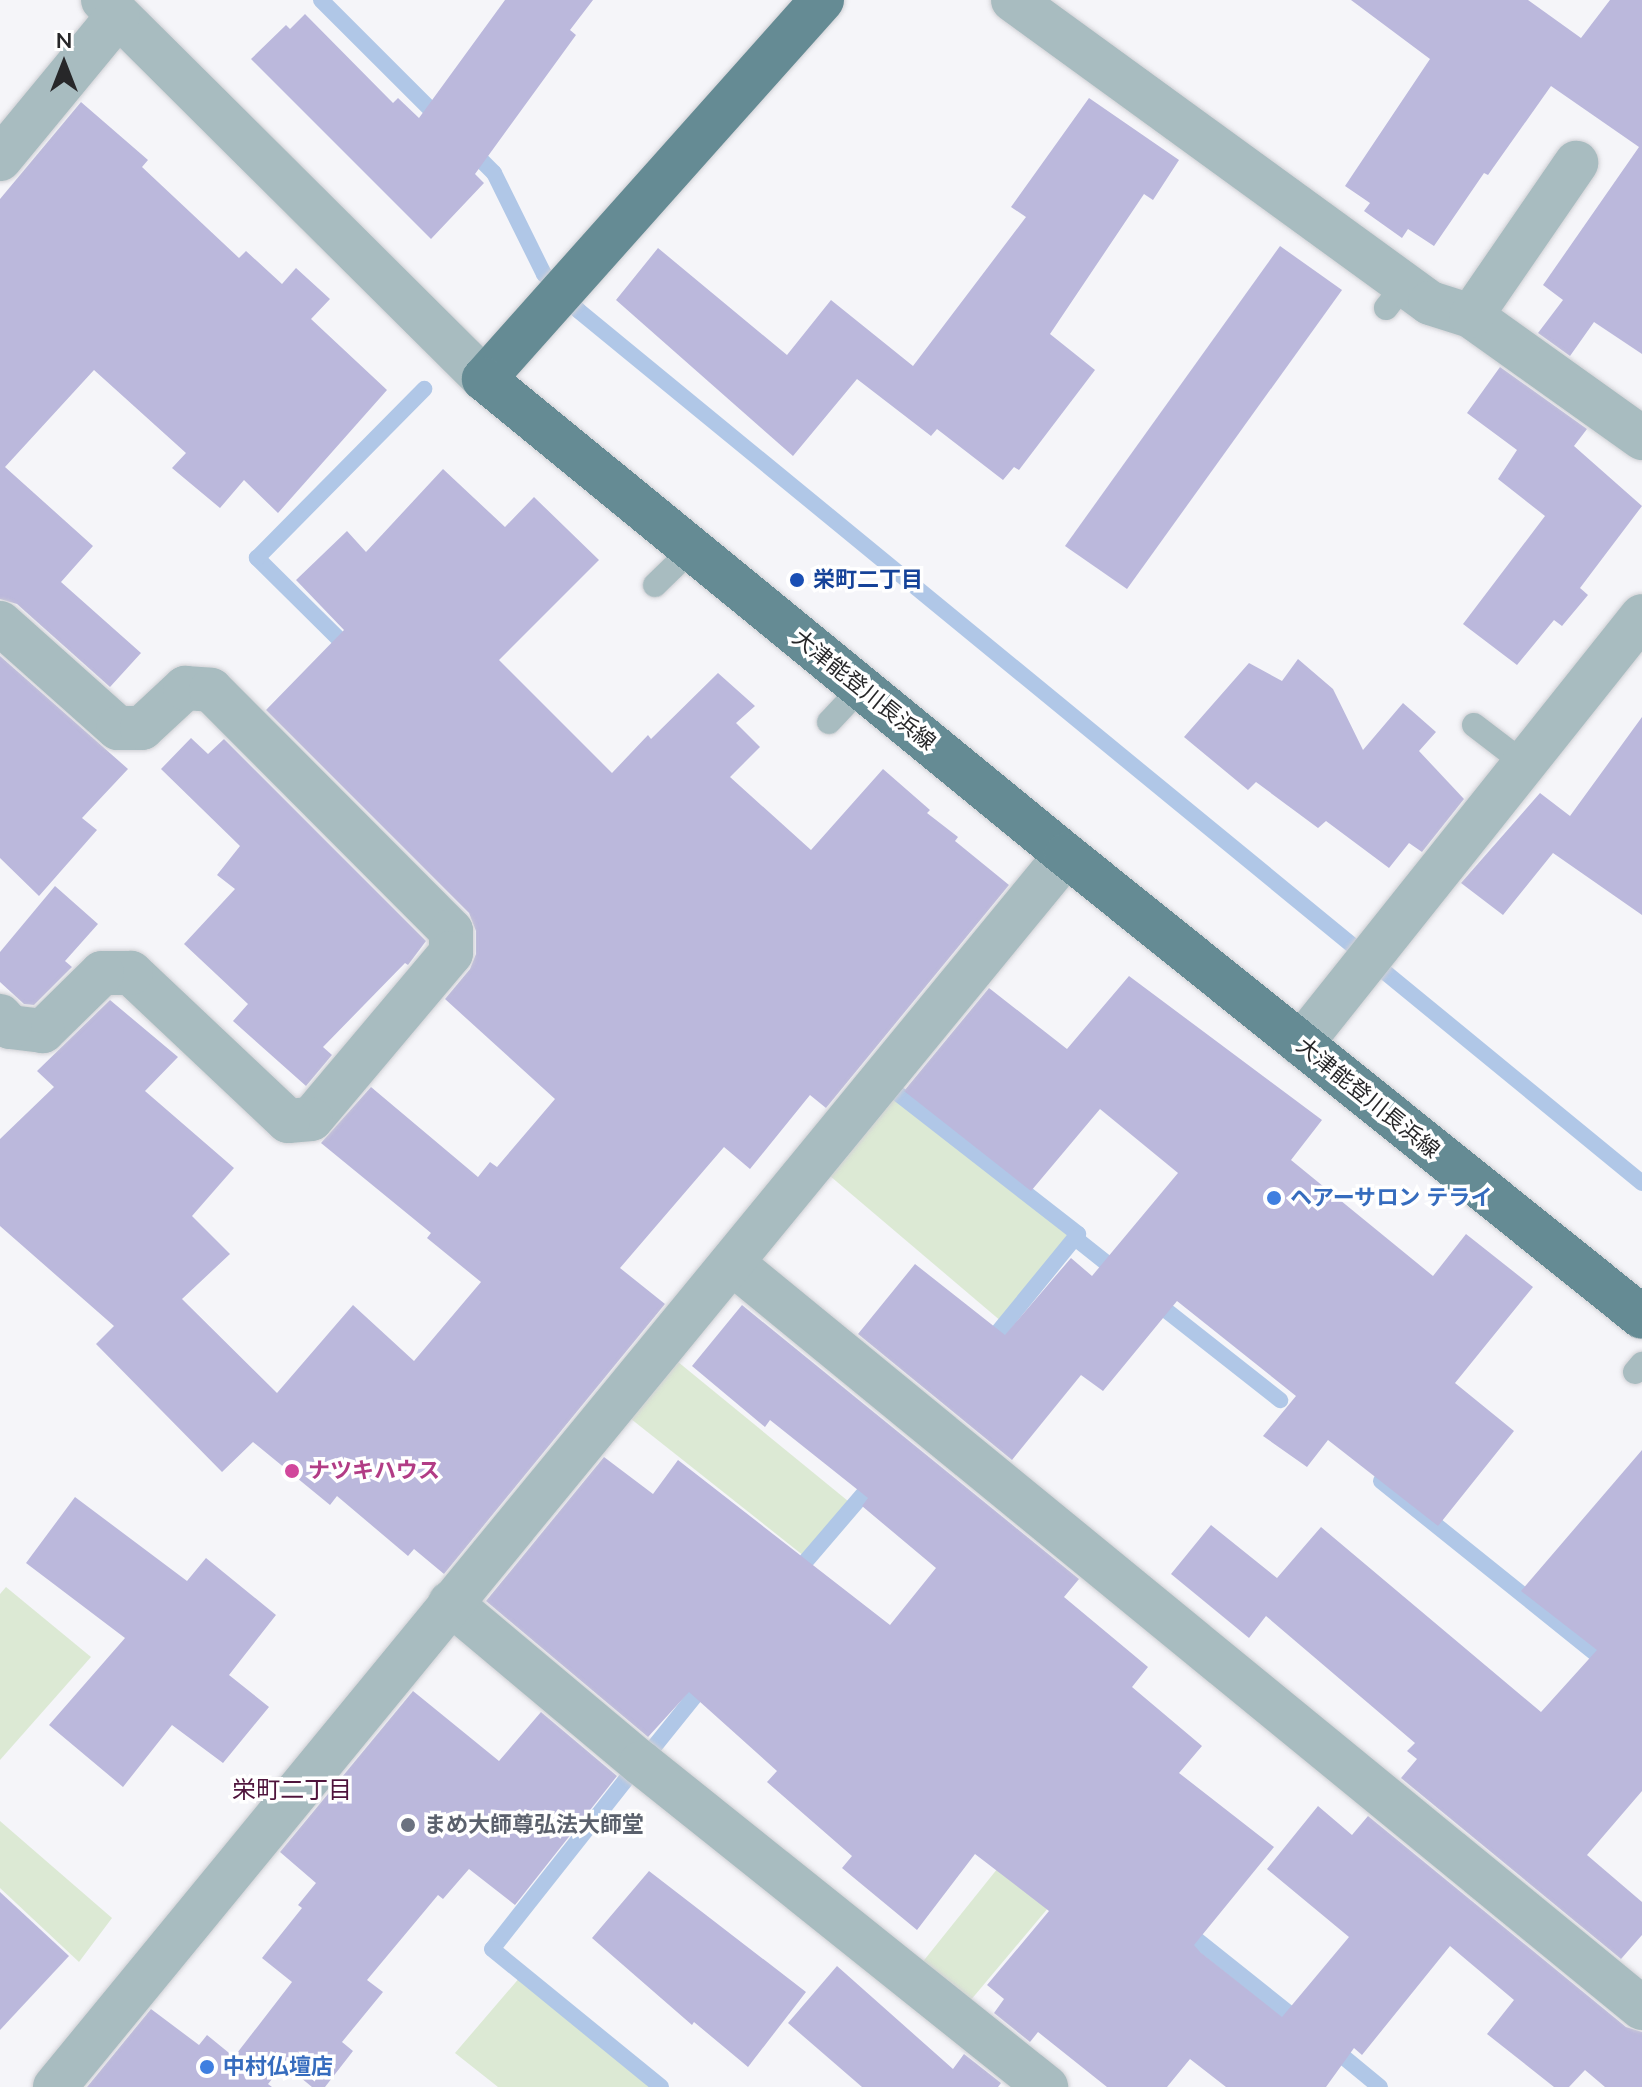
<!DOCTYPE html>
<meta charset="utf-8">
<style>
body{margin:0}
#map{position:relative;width:1642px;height:2087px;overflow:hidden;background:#f5f5f9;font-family:Mulish,"Noto Sans JP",sans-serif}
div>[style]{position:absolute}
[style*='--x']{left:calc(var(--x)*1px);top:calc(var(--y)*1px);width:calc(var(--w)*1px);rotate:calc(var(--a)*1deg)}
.green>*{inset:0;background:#dce9d4}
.stream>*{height:16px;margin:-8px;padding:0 8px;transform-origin:8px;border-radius:8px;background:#b0c7e7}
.building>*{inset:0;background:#bbb8dc}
.roads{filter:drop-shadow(0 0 2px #d0d0d4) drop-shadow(0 0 2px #d0d0d4)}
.service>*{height:24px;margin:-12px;padding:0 12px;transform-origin:12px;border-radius:12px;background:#a8bcc0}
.minor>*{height:44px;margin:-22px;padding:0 22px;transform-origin:22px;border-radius:22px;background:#a8bcc0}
.tertiary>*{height:44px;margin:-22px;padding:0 22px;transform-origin:22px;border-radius:22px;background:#a8bcc0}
.primary>*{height:44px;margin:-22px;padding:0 22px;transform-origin:22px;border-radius:22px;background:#658b94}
.dots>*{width:22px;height:22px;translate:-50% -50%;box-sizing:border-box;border:4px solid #fff;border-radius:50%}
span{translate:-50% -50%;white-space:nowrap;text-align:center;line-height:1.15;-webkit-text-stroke:7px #fff;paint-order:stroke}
.transit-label{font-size:22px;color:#164399;font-weight:700}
.left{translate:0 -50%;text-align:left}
.street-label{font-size:22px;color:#272729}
.shop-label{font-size:22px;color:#366cbe;font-weight:700}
.hotel-label{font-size:22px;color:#b23c85;font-weight:700}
.worship-label{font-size:22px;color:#5b616d;font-weight:700}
.neighbourhood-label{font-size:24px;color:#4f143c}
.north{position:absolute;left:24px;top:24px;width:80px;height:80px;-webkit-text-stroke:6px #fff;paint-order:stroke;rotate:0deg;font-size:22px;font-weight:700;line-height:32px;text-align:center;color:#272729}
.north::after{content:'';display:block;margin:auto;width:28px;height:36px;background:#272729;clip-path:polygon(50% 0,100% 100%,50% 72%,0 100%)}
</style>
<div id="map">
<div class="green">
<i style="clip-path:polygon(889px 1090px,1074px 1235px,1002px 1322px,823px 1170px)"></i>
<i style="clip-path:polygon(672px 1357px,848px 1501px,804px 1556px,626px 1415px)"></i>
<i style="clip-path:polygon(6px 1587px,91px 1657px,0 1760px,0 1594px)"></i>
<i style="clip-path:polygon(1038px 1818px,1090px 1858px,965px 2007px,917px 1969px)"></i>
<i style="clip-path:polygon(0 1821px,112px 1918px,79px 1962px,0 1888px)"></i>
<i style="clip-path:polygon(521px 1976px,650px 2086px,652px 2087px,498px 2087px,455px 2053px)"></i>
</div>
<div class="stream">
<i style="--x:321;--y:0;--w:170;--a:45"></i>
<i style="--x:469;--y:148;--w:35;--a:45"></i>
<i style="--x:494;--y:173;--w:113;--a:63.7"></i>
<i style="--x:544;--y:274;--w:51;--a:46.6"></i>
<i style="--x:579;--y:311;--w:1375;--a:39.36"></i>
<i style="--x:352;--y:652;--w:134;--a:-135.3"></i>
<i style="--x:257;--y:558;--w:238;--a:-45.3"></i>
<i style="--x:892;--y:1089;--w:236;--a:37.9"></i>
<i style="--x:1078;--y:1234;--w:146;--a:129.2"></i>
<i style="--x:1075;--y:1238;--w:56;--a:38.5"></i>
<i style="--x:1153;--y:1300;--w:162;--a:38.2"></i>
<i style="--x:1381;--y:1481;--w:335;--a:38.8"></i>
<i style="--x:794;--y:1575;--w:129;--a:-49.4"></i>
<i style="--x:649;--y:1753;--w:94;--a:-51.1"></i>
<i style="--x:628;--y:1777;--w:219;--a:128.3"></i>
<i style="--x:492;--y:1949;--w:218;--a:39.2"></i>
<i style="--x:1182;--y:1928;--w:152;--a:38.6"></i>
<i style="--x:1329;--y:2045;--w:66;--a:39.5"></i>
</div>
<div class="building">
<i style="clip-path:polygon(505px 0,593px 0,570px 30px,576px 35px,475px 174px,484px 183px,431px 239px,251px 59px,286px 25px,290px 29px,305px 14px,393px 103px,398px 98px,419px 118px)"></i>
<i style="clip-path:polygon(1351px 0,1528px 0,1581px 38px,1610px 0,1642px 0,1642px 354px,1594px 322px,1570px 356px,1538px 333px,1563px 300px,1543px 285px,1639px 147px,1551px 86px,1488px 175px,1484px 173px,1434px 246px,1408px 229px,1402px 238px,1364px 211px,1370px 203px,1345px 186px,1430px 59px)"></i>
<i style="clip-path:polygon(1089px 98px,1179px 160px,1153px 200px,1144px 194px,1050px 334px,1095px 370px,1019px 470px,1014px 467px,1003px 480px,937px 429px,931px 436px,857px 379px,793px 456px,616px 300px,658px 248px,787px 355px,831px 300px,913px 366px,1026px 217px,1011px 207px)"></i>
<i style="clip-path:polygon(81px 102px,148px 160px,142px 167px,239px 258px,246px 251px,282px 284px,296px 268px,330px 299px,311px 319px,387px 390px,278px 513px,244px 480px,220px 508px,172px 468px,186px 453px,94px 370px,5px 467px,93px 546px,61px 582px,141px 653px,110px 687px,17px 604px,0 599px,0 199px)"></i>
<i style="clip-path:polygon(1280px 246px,1342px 290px,1127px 589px,1065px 546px)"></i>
<i style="clip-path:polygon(1500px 367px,1587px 429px,1574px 446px,1642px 506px,1580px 588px,1588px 595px,1562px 626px,1554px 620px,1517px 665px,1463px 624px,1545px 516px,1498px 479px,1517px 450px,1467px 413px)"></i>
<i style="clip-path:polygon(443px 469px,505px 527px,534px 497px,599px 560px,499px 660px,612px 773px,648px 735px,651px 739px,718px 673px,755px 706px,736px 723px,760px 747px,730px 777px,811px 850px,883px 769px,930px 810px,927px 813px,958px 837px,955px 841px,1009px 885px,826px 1108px,810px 1095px,750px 1169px,724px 1147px,620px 1268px,665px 1304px,444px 1574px,414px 1549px,408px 1556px,337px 1496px,330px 1505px,253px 1442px,222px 1472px,96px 1344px,114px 1326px,0 1226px,0 1139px,54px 1087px,37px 1071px,110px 1000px,178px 1057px,145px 1091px,234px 1168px,192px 1216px,230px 1254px,182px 1299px,277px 1393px,353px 1305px,414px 1361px,481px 1282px,427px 1238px,431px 1233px,321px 1143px,371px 1087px,478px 1177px,490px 1162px,497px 1167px,555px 1099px,445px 999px,470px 969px,476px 954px,476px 931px,469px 913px,266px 710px,344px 630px,296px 580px,347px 531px,366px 552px)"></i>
<i style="clip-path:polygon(0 656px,128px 769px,82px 818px,97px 830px,39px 896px,0 858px)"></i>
<i style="clip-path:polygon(1298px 659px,1333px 689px,1363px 750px,1403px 703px,1436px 732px,1419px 751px,1464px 799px,1422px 852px,1409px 843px,1389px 868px,1326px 821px,1318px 828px,1256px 782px,1248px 790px,1184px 737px,1249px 663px,1282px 681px)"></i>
<i style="clip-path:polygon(1642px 717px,1642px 915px,1553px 853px,1503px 915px,1461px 883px,1540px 793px,1570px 816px)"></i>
<i style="clip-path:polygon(191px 738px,208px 754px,224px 739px,426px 941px,408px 965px,405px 963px,323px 1047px,332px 1055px,306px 1086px,233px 1021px,248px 1004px,184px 944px,235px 889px,217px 875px,240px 846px,161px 769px)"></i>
<i style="clip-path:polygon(55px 886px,98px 924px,65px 961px,72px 967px,34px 1005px,24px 1004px,0 982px,0 952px)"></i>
<i style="clip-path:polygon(1129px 976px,1322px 1120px,1291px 1160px,1433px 1276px,1466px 1234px,1533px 1287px,1455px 1383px,1514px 1431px,1438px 1526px,1328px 1440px,1307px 1467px,1263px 1436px,1296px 1396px,1177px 1301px,1103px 1391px,1081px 1375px,1012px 1460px,858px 1334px,915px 1264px,1005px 1335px,1071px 1258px,1092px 1276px,1178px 1173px,1100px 1109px,1031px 1191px,904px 1091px,989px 988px,1067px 1049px)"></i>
<i style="clip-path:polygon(742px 1305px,1079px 1579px,1064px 1597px,1148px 1667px,1132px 1687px,1202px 1746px,1179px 1773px,1274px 1847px,1194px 1945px,1200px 1952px,1282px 2017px,1349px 1937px,1267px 1869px,1318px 1806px,1352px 1835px,1368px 1816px,1626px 2027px,1642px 2032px,1642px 2087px,1605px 2087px,1585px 2070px,1569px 2087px,1554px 2087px,1487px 2034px,1514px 2000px,1450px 1946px,1362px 2055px,1354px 2048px,1326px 2087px,1226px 2087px,1190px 2059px,1167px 2087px,1107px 2087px,1038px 2032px,1030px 2042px,994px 2013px,1004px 1999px,987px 1985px,1049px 1911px,975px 1854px,917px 1930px,842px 1868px,852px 1856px,767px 1782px,777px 1771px,689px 1692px,648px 1737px,486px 1601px,604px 1457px,653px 1494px,678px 1460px,890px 1625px,936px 1568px,862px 1506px,868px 1498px,770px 1420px,765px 1427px,692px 1366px)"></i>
<i style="clip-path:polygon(1642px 1450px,1642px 1791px,1587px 1855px,1642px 1902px,1642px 1935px,1621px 1959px,1401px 1778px,1417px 1759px,1407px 1751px,1415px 1743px,1266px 1616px,1249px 1638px,1171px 1574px,1211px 1525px,1277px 1578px,1321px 1527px,1541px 1712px,1597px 1650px,1521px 1591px)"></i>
<i style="clip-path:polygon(75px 1497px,187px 1581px,206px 1558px,276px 1615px,229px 1675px,269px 1707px,223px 1763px,172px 1725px,123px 1787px,49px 1725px,125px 1638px,26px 1563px)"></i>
<i style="clip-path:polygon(413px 1691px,499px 1761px,541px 1712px,617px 1776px,515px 1905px,469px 1869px,443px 1899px,438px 1895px,367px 1980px,383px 1992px,342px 2042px,353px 2051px,325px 2087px,312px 2087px,284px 2064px,268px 2084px,272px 2087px,87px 2087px,151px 2009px,199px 2045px,207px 2035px,234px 2057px,292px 1982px,262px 1958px,302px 1908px,298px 1905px,316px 1883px,280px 1852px)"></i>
<i style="clip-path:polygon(649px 1871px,806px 1992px,748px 2067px,694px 2022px,692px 2025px,592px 1938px)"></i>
<i style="clip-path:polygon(0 1892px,69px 1956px,0 2030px)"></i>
<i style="clip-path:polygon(837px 1966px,953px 2069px,964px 2054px,1001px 2083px,998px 2087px,862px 2087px,788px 2023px)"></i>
</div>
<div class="roads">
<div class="service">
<i style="--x:1386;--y:308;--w:29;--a:-52"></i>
<i style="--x:655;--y:585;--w:52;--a:-44.2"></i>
<i style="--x:829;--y:722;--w:47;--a:-46.7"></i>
<i style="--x:1474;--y:725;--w:64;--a:37.4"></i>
<i style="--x:1635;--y:1372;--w:11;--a:-49"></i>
</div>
<div class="minor">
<i style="--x:1013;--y:0;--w:515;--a:36"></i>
<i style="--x:1430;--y:303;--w:43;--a:17.6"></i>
<i style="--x:1471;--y:316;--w:210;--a:35.5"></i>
<i style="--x:1471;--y:316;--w:186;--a:-55.5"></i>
<i style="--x:0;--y:623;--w:158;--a:41.7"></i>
<i style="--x:118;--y:728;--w:24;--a:0"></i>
<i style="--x:142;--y:728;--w:59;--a:-42.9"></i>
<i style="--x:185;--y:688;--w:26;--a:4"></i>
<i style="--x:211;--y:690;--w:340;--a:45.1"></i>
<i style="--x:451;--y:931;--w:22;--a:90"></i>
<i style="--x:451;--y:953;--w:217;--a:130.1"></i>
<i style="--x:311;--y:1119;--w:23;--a:175"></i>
<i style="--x:288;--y:1121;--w:216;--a:-136.7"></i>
<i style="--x:131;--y:973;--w:29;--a:180"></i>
<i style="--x:102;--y:973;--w:83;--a:135.5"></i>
<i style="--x:43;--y:1031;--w:33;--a:-173"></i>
<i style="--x:10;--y:1027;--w:15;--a:-132"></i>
<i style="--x:1301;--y:1044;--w:547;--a:-51.45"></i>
<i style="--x:732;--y:1263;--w:1176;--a:39.31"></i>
<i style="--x:450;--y:1603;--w:249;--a:40"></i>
<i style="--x:641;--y:1763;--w:519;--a:38.66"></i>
<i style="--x:55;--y:2087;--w:1594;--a:-50.63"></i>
</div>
<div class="tertiary">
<i style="--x:103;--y:0;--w:537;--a:44.85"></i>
<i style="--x:0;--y:159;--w:185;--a:-50.5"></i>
</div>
<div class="primary">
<i style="--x:822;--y:0;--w:508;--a:131.73"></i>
<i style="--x:484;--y:379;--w:752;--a:39.28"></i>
<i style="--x:1066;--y:855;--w:738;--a:38.73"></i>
</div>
</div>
<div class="dots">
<i style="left:797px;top:580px;background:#1a4fb4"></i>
<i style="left:1274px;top:1198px;background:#3f7fe0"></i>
<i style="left:292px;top:1471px;background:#d1479c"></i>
<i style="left:408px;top:1825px;background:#6b7280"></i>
<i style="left:207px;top:2067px;background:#3f7fe0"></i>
</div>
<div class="transit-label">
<span class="left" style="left:813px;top:580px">栄町二丁目</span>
</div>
<div class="street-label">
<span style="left:864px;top:690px;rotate:39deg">大津能登川長浜線</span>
<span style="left:1368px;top:1098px;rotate:39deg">大津能登川長浜線</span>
</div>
<div class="shop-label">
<span class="left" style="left:1290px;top:1198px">ヘアーサロン テライ</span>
<span class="left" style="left:223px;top:2067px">中村仏壇店</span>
</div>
<div class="hotel-label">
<span class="left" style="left:308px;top:1471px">ナツキハウス</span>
</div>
<div class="worship-label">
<span class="left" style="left:424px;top:1825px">まめ大師尊弘法大師堂</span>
</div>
<div class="neighbourhood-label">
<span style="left:292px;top:1790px">栄町二丁目</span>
</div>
<div class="north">N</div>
</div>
